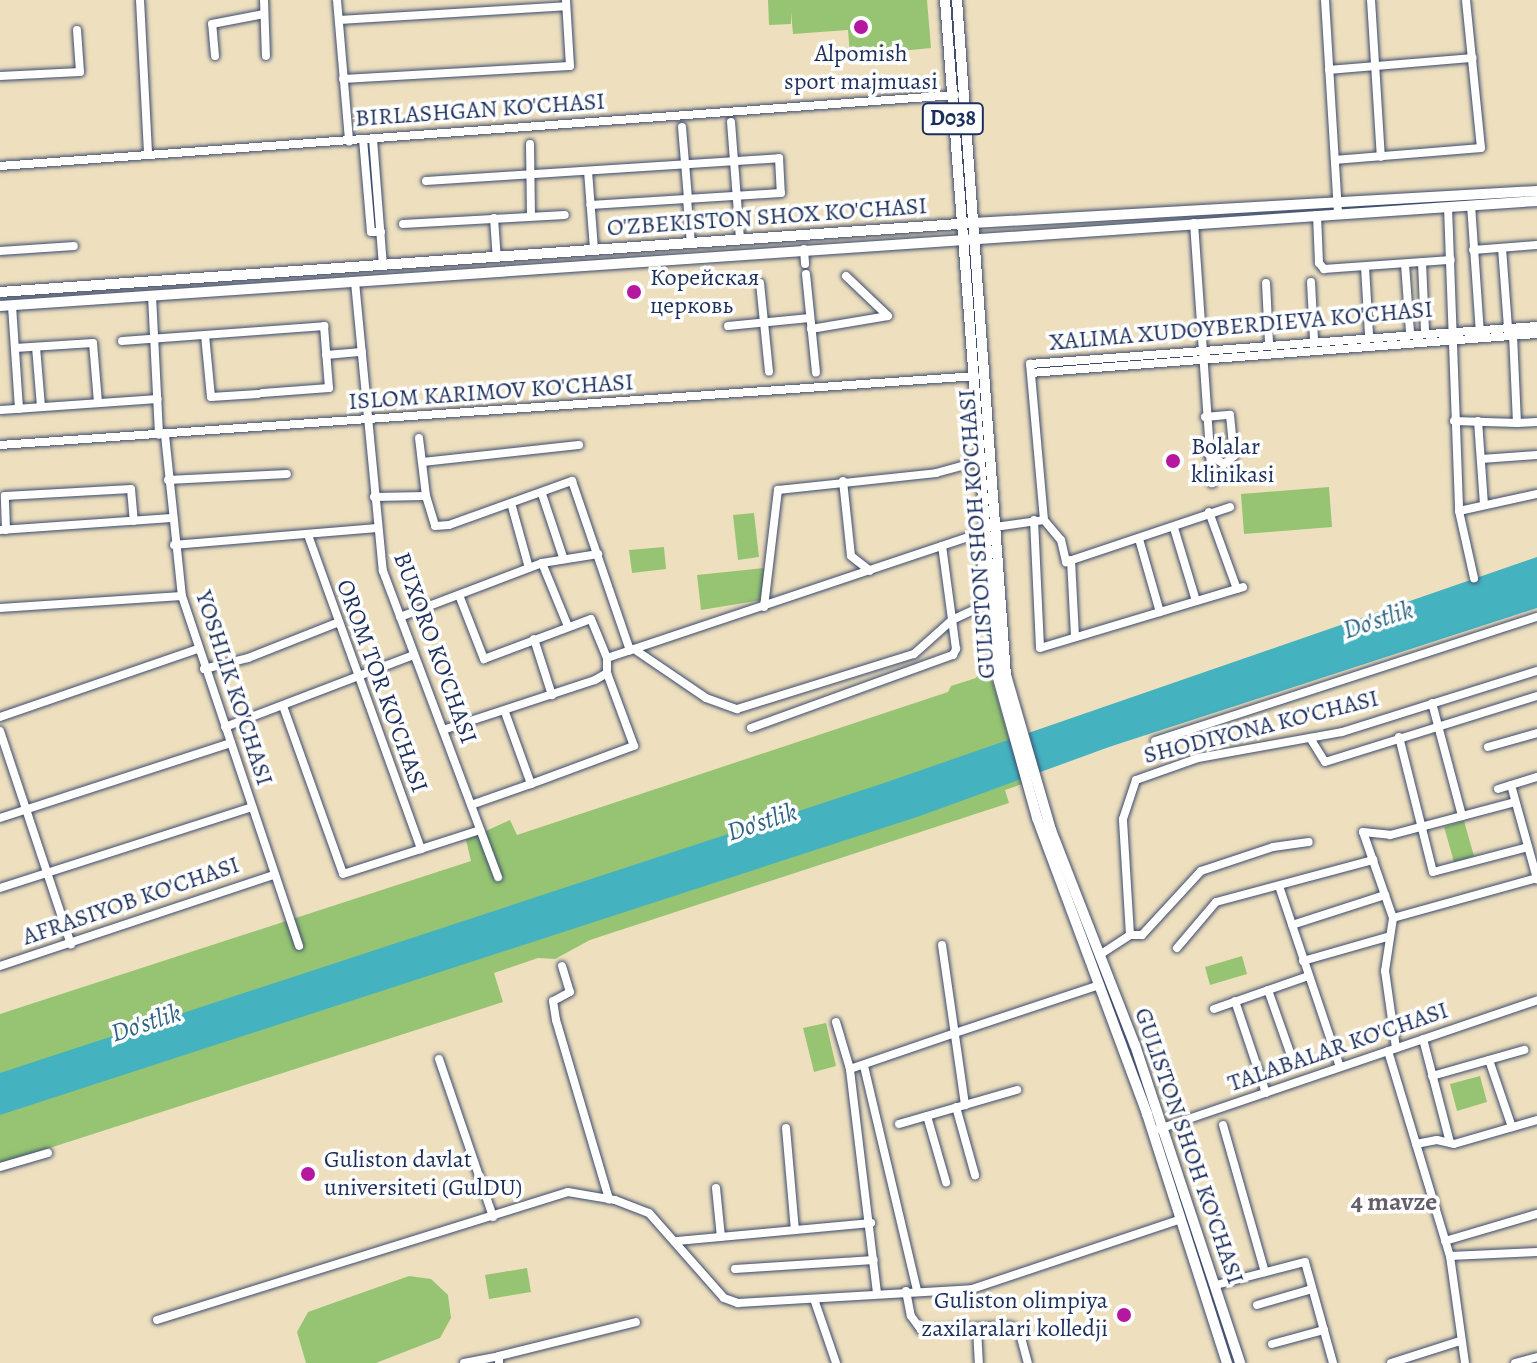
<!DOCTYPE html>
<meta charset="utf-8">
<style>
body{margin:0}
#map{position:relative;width:1537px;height:1363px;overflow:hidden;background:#eee0bf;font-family:Alegreya,serif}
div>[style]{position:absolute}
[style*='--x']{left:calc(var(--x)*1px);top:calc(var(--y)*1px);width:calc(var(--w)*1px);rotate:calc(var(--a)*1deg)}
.green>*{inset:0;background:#96c472}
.water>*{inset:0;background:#45b2c0}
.roads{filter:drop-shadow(0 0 2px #3b4a6d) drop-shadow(0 0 2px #3b4a6d)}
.minor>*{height:8px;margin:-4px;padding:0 4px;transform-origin:4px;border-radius:4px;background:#fff}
.major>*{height:10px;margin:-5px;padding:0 5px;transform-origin:5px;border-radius:5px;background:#fff}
.dots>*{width:22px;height:22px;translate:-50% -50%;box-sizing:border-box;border:4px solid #fff;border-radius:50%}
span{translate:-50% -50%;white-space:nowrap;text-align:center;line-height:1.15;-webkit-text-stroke:7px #fff;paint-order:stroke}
.shield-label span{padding:2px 6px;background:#fff;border:2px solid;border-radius:6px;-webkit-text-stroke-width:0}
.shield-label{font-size:22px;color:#1b2f5e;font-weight:700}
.poi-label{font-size:24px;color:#1b2f5e}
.left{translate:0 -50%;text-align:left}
.right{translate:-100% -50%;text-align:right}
.street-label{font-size:24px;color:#1b2f5e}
.water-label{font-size:26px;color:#2c6385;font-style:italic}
.neighbourhood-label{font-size:26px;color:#645e66;font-weight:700}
</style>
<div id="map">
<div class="green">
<i style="clip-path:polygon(768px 0,927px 0,931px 48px,850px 56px,848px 30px,793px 34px,791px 12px,791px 24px,769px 25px)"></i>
<i style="clip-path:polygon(1329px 487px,1332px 527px,1244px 534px,1241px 494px)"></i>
<i style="clip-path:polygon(754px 513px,759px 557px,738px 560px,733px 515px)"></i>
<i style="clip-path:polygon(664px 547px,666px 569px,632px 573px,629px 550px)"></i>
<i style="clip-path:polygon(764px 568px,762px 600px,701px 610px,697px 575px)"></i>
<i style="clip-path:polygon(982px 666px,991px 677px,1022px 784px,1005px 790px,1009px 803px,590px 940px,555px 959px,538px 958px,494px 973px,503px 1002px,0 1164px,0 1014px,471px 861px,466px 840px,510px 820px,517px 835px,948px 692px,951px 686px,976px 678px)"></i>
<i style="clip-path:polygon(1464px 821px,1474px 856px,1454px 862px,1444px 827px)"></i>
<i style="clip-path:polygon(1242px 956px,1247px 974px,1210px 985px,1205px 967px)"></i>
<i style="clip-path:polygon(826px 1023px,836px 1066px,814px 1072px,803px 1028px)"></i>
<i style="clip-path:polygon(1480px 1076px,1487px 1102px,1457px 1111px,1450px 1084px)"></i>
<i style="clip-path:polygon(527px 1268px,531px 1292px,489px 1299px,485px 1275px)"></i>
<i style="clip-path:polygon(409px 1276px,431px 1279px,448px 1295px,451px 1318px,440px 1338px,376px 1363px,306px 1363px,297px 1332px,308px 1312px)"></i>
</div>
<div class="water">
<i style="clip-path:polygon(1537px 557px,1537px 608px,1109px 747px,920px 816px,0 1115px,0 1073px,884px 783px)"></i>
</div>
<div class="roads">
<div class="minor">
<i style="--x:140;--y:0;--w:155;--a:87"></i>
<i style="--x:264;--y:0;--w:56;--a:88"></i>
<i style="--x:337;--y:0;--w:142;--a:85.1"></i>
<i style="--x:1325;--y:0;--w:214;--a:86.5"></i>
<i style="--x:1371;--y:0;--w:157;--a:86.4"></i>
<i style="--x:339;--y:20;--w:227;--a:-3.5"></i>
<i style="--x:215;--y:56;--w:32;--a:-95"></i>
<i style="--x:212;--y:24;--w:53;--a:-10.9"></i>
<i style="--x:1329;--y:70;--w:144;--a:-4.8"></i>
<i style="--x:0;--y:76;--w:80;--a:-2.9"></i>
<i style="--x:80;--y:72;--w:42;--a:-94.1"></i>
<i style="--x:343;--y:79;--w:227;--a:-3.3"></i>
<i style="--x:570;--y:66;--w:66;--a:-93.5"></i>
<i style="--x:731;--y:122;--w:118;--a:85.6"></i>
<i style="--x:682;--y:127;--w:72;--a:85.2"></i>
<i style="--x:363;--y:139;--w:93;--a:85.1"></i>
<i style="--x:371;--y:232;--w:10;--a:0"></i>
<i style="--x:373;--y:139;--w:126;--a:85.5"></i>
<i style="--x:530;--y:144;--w:72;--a:89.2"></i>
<i style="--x:1335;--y:160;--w:146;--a:-4.7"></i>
<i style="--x:1481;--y:148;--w:148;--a:-95.8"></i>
<i style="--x:0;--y:166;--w:958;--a:-4.25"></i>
<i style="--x:588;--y:171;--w:78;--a:85.6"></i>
<i style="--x:426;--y:181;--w:354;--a:-3.7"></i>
<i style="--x:779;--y:158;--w:35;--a:87"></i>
<i style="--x:781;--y:193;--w:191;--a:176.4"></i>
<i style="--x:687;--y:199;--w:45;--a:84.9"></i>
<i style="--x:1471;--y:205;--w:129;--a:86"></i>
<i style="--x:1448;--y:207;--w:304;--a:87.9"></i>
<i style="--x:1459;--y:511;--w:69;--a:77.4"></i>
<i style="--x:1317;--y:215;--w:48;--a:87.6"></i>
<i style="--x:1319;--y:263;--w:8;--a:50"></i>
<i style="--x:1324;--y:269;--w:127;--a:-4.1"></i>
<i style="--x:494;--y:218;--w:39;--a:86"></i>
<i style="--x:1194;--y:223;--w:261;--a:86"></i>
<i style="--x:403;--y:224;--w:162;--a:-3.2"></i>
<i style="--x:1502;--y:248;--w:80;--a:85.7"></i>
<i style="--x:804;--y:249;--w:15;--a:86"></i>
<i style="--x:1473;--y:250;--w:64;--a:-4.5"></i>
<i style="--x:0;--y:251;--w:74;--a:-3.9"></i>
<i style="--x:1422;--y:262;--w:69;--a:87.5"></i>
<i style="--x:1405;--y:264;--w:68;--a:85.8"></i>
<i style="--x:1365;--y:267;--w:68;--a:86.6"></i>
<i style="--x:806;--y:274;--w:99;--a:84.2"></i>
<i style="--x:355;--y:282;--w:290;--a:84.5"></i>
<i style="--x:383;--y:571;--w:327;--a:69.4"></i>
<i style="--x:1311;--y:282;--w:58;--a:87"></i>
<i style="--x:760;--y:283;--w:89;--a:84.2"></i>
<i style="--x:1266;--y:283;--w:60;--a:87.1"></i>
<i style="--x:152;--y:296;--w:139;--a:87.1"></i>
<i style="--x:12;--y:306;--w:103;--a:86.1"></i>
<i style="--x:728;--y:326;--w:82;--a:-5.6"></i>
<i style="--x:811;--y:329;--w:78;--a:-9.6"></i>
<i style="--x:888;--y:316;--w:58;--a:-136.4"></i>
<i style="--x:205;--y:335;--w:62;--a:84.5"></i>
<i style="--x:211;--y:397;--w:47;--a:-3.7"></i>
<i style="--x:122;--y:341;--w:203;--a:-4.2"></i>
<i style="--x:324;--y:326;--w:62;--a:85.4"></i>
<i style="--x:329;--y:388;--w:67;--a:175.7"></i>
<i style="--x:36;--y:347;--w:60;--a:85.2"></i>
<i style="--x:15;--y:348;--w:78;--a:-3.7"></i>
<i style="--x:93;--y:343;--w:60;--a:85.2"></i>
<i style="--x:326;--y:355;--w:36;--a:-5"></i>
<i style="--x:1031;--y:373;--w:508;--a:-4.41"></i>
<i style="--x:1;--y:410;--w:157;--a:-4"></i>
<i style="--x:1205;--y:417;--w:25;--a:-5"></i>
<i style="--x:1230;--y:415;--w:41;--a:84.4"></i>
<i style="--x:1234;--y:456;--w:13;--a:141"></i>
<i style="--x:1224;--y:464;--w:19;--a:-148"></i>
<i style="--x:1454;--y:421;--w:63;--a:1.8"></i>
<i style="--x:1517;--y:423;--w:87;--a:-92.6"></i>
<i style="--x:1478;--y:421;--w:84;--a:85.9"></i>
<i style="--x:1517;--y:423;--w:20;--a:-3"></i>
<i style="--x:165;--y:435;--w:162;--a:84"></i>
<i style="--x:182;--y:596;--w:369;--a:71.5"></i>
<i style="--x:419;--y:438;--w:58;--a:83.1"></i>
<i style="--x:0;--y:445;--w:978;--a:-4.04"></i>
<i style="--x:1481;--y:459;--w:56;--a:-4.1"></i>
<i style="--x:422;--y:462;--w:158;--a:-6.2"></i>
<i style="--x:168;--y:480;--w:119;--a:-2.9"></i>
<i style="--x:843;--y:481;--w:75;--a:83.9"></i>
<i style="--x:851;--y:556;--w:24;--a:38"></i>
<i style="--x:542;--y:494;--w:66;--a:71.6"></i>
<i style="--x:374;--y:497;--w:52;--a:-1.1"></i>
<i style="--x:426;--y:496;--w:31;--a:73"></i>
<i style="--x:435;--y:526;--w:14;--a:-4"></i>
<i style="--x:449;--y:525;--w:131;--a:-19.7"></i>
<i style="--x:572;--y:481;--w:179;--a:71.1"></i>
<i style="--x:511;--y:503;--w:67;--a:74.5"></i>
<i style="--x:1459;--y:511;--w:80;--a:-12.3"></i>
<i style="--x:1209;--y:512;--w:82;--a:70"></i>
<i style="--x:1034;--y:520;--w:128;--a:87.3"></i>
<i style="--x:1040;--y:648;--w:212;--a:-16.7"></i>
<i style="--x:1044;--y:520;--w:157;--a:-95.1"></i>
<i style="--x:1030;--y:364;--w:508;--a:-4.29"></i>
<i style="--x:995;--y:527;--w:49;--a:-8.1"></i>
<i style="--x:1044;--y:520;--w:26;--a:50"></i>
<i style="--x:1061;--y:540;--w:23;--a:77"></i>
<i style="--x:1066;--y:562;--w:173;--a:-18.5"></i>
<i style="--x:1174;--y:528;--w:76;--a:73.2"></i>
<i style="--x:0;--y:530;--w:172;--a:-4"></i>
<i style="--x:6;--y:530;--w:34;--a:-92"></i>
<i style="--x:5;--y:496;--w:126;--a:-3.2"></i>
<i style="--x:131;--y:489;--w:32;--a:85"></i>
<i style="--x:308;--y:535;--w:334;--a:70.2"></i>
<i style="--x:1139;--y:539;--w:76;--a:74"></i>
<i style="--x:174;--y:545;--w:203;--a:-4.8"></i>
<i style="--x:1071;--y:560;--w:77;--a:87"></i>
<i style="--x:542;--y:563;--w:57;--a:-9.1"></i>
<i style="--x:459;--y:595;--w:69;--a:68.7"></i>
<i style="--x:484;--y:659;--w:114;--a:-20.5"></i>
<i style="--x:591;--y:619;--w:42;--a:67.7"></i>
<i style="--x:764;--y:607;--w:118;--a:-83.2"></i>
<i style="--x:778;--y:490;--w:159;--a:-6.1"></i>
<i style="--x:936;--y:473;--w:46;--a:-15.3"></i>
<i style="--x:0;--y:608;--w:182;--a:-3.8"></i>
<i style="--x:400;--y:617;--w:152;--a:-20.8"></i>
<i style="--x:542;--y:563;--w:66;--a:67.7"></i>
<i style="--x:534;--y:639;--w:59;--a:72.2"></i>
<i style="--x:634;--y:649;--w:87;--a:34.2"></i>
<i style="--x:706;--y:698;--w:33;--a:20"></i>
<i style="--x:737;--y:709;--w:185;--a:-17.3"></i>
<i style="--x:914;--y:654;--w:51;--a:-41.8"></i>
<i style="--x:952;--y:620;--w:31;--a:-25"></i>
<i style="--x:980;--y:607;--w:49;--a:-87.7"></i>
<i style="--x:982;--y:558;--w:9;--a:-54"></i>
<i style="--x:204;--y:669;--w:45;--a:-14"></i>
<i style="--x:248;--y:658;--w:96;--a:-21.5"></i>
<i style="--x:1432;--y:703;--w:117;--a:75.1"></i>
<i style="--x:283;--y:706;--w:178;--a:70.3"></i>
<i style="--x:343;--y:874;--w:144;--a:-17.8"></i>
<i style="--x:0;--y:717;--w:209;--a:-19"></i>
<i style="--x:225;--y:727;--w:202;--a:-20.9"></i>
<i style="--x:751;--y:728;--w:215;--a:-19.9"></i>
<i style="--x:953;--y:655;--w:7;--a:-63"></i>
<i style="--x:956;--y:649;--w:104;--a:-97.7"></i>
<i style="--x:443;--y:730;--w:160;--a:-18.2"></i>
<i style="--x:595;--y:680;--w:14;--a:-30"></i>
<i style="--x:607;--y:673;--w:15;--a:-90"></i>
<i style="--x:607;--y:658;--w:400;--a:-18.5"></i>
<i style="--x:0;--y:731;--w:225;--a:71.6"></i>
<i style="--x:1399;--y:737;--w:139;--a:75.9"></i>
<i style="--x:1433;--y:872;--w:98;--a:-14.7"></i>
<i style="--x:1310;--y:738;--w:28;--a:58"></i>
<i style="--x:1325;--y:762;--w:222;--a:-17.3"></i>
<i style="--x:1155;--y:741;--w:402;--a:-18"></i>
<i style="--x:1488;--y:747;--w:51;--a:-15.9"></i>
<i style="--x:531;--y:784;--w:110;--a:-20.3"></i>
<i style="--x:634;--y:746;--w:78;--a:-110.3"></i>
<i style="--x:1511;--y:785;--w:98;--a:74.5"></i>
<i style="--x:1498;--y:789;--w:41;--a:-17.1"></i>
<i style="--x:471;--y:805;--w:64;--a:-19.3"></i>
<i style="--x:531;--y:784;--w:77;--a:-109.9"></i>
<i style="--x:0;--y:818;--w:243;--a:-18"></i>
<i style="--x:1279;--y:886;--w:191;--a:71.4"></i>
<i style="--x:0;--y:888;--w:265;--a:-17.8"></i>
<i style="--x:1393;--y:918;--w:149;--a:-15.5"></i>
<i style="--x:1292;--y:925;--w:98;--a:-17.9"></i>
<i style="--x:1130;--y:935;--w:12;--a:0"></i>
<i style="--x:1142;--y:935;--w:87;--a:-47.3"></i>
<i style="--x:1201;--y:871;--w:76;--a:-18.4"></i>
<i style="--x:1273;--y:847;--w:36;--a:-8"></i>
<i style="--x:942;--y:945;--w:162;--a:81.8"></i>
<i style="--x:1177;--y:948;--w:60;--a:-49.7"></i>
<i style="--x:1216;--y:902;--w:163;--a:-15"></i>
<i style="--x:1101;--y:954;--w:35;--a:-33"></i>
<i style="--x:1130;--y:935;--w:116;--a:-93.5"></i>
<i style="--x:1123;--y:819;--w:41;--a:-71.6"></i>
<i style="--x:1136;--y:780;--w:66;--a:-19.5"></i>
<i style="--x:1198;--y:758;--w:146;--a:-10.2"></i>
<i style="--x:1342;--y:732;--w:204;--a:-17.4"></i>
<i style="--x:1303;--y:961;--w:87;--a:-15.9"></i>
<i style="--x:0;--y:966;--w:289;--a:-18.4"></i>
<i style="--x:562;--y:966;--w:27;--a:73"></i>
<i style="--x:570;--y:992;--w:19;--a:152"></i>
<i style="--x:553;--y:1001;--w:19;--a:81"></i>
<i style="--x:556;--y:1020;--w:187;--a:73.5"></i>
<i style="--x:1268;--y:990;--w:78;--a:70.6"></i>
<i style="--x:1235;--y:1001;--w:97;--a:71.4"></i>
<i style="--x:1214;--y:1009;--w:100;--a:-19.3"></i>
<i style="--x:836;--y:1022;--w:49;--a:73.4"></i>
<i style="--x:958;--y:1032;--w:149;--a:-18.4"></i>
<i style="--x:1423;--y:1039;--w:107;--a:75.4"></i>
<i style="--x:1396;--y:1048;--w:78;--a:-98.1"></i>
<i style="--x:1385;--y:971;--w:54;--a:-81.4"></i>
<i style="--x:1393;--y:918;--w:91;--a:-109.2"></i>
<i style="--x:1363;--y:832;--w:27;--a:6"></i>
<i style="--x:1390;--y:835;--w:129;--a:-14.8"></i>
<i style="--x:1388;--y:1051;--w:214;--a:73.2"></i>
<i style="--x:1450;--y:1256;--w:108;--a:82"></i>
<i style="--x:439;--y:1059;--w:167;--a:71.1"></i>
<i style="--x:1489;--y:1060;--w:71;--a:71.1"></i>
<i style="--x:864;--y:1066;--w:231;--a:76.7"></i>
<i style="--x:1432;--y:1076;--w:96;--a:-15.8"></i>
<i style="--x:956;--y:1107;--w:71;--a:74.4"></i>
<i style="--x:927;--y:1116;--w:69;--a:73.9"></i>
<i style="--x:899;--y:1124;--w:123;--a:-16.1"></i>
<i style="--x:1223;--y:1125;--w:153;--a:74.1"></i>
<i style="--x:786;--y:1128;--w:102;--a:85"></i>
<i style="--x:1159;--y:1129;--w:399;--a:-18.8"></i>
<i style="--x:1416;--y:1144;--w:21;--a:-11"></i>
<i style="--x:1437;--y:1140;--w:17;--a:13"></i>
<i style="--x:1454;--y:1144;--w:86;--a:-16.1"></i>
<i style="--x:0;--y:1167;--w:50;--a:-16.3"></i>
<i style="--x:716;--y:1188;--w:49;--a:84.2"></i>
<i style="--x:677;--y:1241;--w:195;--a:-5.3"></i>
<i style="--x:1445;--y:1241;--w:96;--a:-16.4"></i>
<i style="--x:1450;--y:1256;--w:87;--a:-2.6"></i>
<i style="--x:735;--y:1269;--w:139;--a:-3.7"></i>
<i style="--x:1216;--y:1285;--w:92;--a:-14.5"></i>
<i style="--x:1305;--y:1262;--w:105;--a:74.5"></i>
<i style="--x:906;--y:1291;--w:25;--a:79"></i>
<i style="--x:911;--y:1316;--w:17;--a:54"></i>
<i style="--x:921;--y:1330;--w:88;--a:-2.6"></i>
<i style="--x:1009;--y:1326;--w:11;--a:22"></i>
<i style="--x:1019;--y:1330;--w:34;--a:75"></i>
<i style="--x:877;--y:1293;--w:226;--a:-96.9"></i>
<i style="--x:850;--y:1069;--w:111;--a:-18.9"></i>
<i style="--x:814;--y:1299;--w:68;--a:71"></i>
<i style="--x:1257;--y:1305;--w:57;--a:-16.2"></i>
<i style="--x:157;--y:1320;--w:430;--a:-17.3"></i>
<i style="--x:568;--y:1192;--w:48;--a:9.7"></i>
<i style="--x:615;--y:1200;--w:36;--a:21"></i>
<i style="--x:649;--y:1213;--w:113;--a:48.6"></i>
<i style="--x:724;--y:1298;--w:15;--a:20"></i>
<i style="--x:738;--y:1303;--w:234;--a:-3.4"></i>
<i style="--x:972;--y:1289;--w:220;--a:-18.5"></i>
<i style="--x:977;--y:1328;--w:35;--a:87"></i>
<i style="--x:1272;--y:1344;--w:54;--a:-15.1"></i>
<i style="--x:499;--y:1356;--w:141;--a:-13.9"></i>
<i style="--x:464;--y:1363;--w:36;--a:-11"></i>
<i style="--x:499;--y:1356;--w:7;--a:90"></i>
<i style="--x:1391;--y:1363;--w:72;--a:-17.7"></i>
<i style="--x:1515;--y:1363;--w:23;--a:-15"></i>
</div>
<div class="major">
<i style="--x:945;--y:0;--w:673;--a:85.65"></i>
<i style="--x:996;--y:671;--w:153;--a:74.4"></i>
<i style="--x:1037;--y:818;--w:316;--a:69.6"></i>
<i style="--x:1147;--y:1114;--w:262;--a:72.2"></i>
<i style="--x:957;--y:0;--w:677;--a:85.85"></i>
<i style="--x:1006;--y:675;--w:161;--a:73.8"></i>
<i style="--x:1051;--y:830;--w:231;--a:68.7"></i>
<i style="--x:1135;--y:1045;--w:335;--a:71.7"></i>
<i style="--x:0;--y:292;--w:975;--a:-4.06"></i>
<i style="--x:973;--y:223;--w:565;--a:-3.25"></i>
<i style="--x:0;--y:306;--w:1541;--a:-3.91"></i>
</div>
</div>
<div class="dots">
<i style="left:861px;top:27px;background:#b5179e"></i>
<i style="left:634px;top:292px;background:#b5179e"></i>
<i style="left:1173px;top:461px;background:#b5179e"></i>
<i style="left:308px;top:1174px;background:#b5179e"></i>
<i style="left:1124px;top:1315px;background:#b5179e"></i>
</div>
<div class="shield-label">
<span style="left:953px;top:119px">D038</span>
</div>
<div class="poi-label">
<span style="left:861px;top:68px">Alpomish<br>sport majmuasi</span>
<span class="left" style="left:650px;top:292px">Корейская<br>церковь</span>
<span class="left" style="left:1191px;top:461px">Bolalar<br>klinikasi</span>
<span class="left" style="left:324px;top:1174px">Guliston davlat<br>universiteti (GulDU)</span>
<span class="right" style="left:1108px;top:1315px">Guliston olimpiya<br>zaxilaralari kolledji</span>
</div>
<div class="street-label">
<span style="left:480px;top:110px;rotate:-4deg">BIRLASHGAN KO'CHASI</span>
<span style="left:767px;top:217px;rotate:-4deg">O'ZBEKISTON SHOX KO'CHASI</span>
<span style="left:1241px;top:326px;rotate:-5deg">XALIMA XUDOYBERDIEVA KO'CHASI</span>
<span style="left:491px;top:392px;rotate:-4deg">ISLOM KARIMOV KO'CHASI</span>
<span style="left:977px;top:534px;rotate:-94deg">GULISTON SHOH KO'CHASI</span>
<span style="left:435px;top:648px;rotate:70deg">BUXORO KO'CHASI</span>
<span style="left:382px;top:686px;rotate:70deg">OROM TOR KO'CHASI</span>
<span style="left:234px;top:688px;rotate:72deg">YOSHLIK KO'CHASI</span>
<span style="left:1261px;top:727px;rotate:-14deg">SHODIYONA KO'CHASI</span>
<span style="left:131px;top:901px;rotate:-19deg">AFRASIYOB KO'CHASI</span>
<span style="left:1338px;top:1047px;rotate:-19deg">TALABALAR KO'CHASI</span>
<span style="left:1189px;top:1146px;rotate:71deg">GULISTON SHOH KO'CHASI</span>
</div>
<div class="water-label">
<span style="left:1378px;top:620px;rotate:-18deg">Do'stlik</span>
<span style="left:762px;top:822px;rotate:-18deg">Do'stlik</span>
<span style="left:146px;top:1023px;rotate:-18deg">Do'stlik</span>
</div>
<div class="neighbourhood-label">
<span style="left:1394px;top:1202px">4 mavze</span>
</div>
</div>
